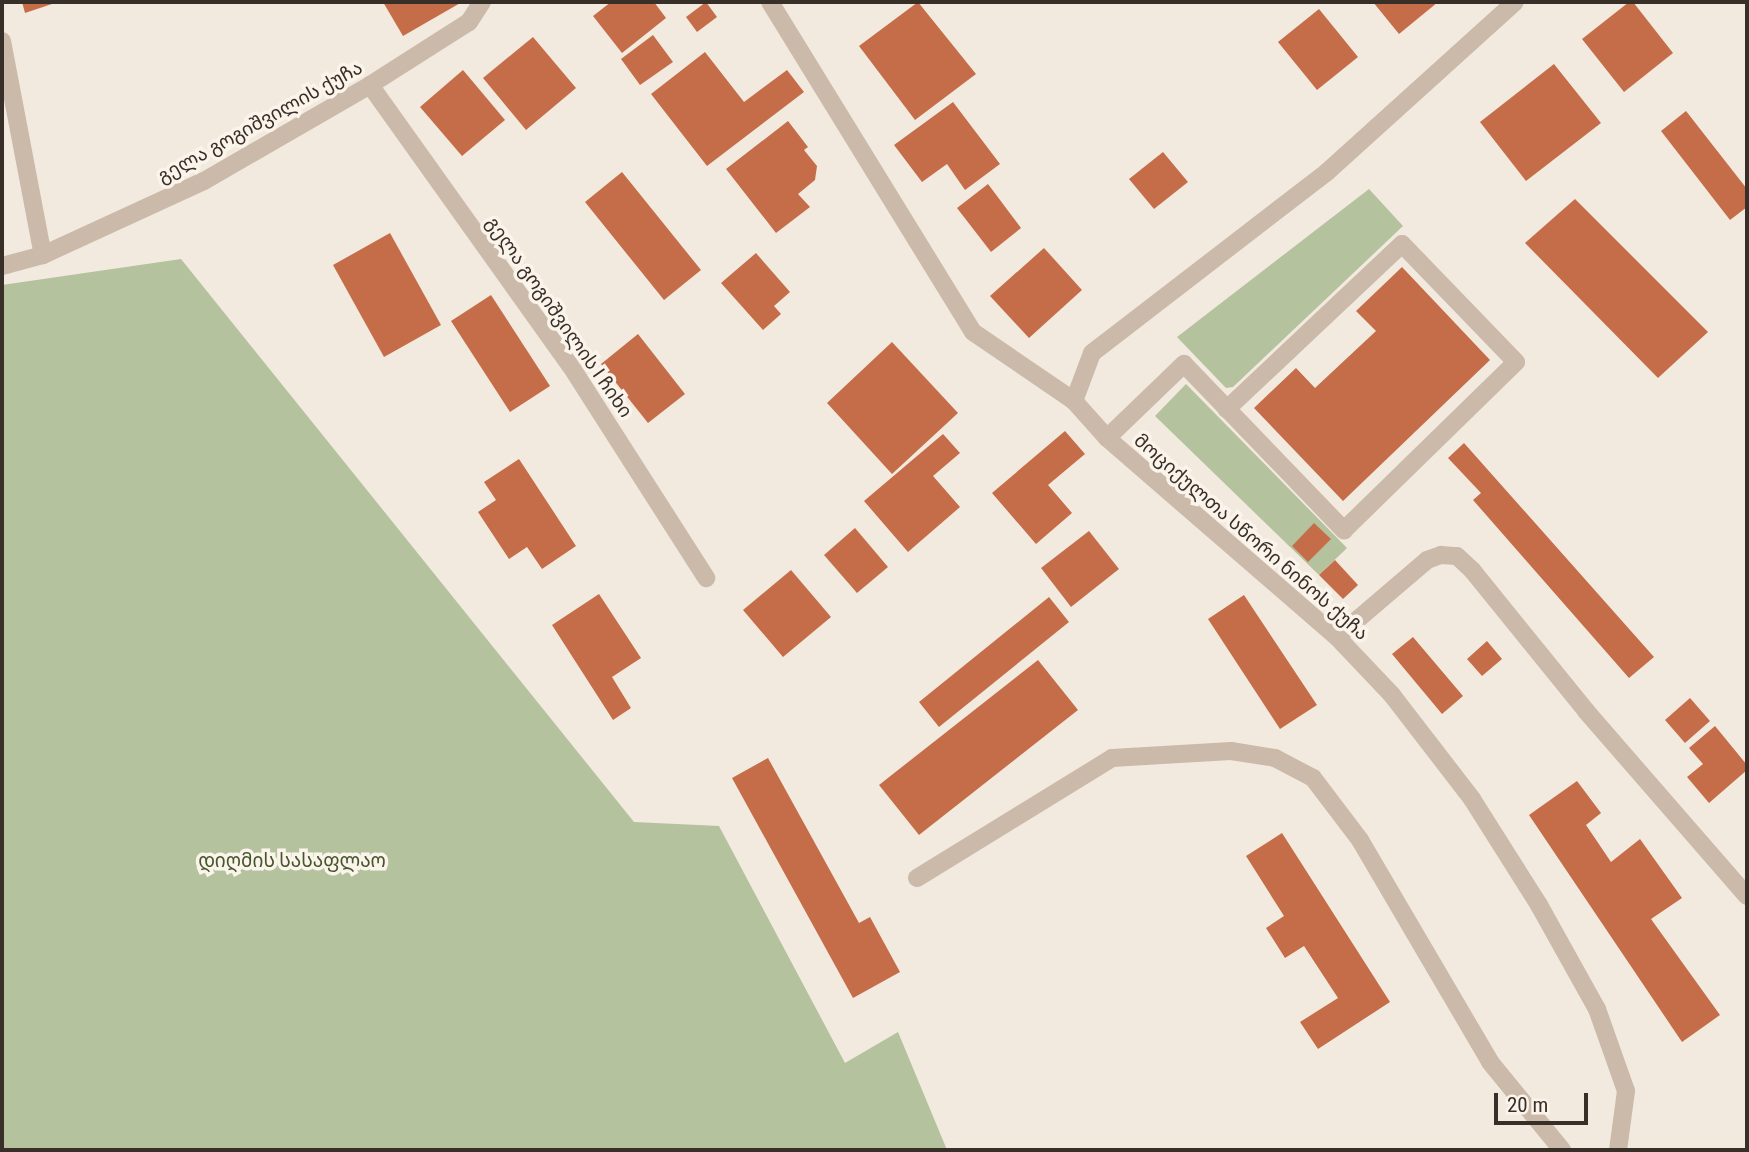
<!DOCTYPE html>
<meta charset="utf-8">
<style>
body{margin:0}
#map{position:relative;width:1749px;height:1152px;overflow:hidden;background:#f2eade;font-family:"Roboto Condensed","Noto Sans Georgian",sans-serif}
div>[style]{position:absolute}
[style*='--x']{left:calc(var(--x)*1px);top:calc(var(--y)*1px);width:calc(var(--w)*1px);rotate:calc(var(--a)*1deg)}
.green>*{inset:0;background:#b4c29e}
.building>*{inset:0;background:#c56d49}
.minor>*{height:18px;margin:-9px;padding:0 9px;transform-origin:9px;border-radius:9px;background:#cbbaaa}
span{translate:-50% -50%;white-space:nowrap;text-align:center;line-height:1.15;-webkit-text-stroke:7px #faf4eb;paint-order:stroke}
.street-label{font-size:19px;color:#382f29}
.park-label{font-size:19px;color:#45562d}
.frame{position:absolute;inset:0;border:4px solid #382f29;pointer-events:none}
.scale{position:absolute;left:1494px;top:1093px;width:94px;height:32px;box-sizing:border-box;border:4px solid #382f29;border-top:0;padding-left:9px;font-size:21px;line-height:24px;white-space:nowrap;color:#382f29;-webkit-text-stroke:5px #faf4eb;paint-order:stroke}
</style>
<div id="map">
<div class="green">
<i style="clip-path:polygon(1369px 189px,1403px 226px,1233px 387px,1226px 388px,1177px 337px)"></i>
<i style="clip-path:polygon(181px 259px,634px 822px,719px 826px,845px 1063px,898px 1032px,947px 1150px,2px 1150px,2px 285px)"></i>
<i style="clip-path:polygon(1186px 384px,1347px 548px,1319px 575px,1155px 416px)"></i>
</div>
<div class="building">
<i style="clip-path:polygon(22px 2px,58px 2px,25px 13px)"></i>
<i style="clip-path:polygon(383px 2px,462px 2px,403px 36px)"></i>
<i style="clip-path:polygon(611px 2px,654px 2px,666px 18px,622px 53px,593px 16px)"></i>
<i style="clip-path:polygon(706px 2px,717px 17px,697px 32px,686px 17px)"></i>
<i style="clip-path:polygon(918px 2px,976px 74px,915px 120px,859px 46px)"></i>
<i style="clip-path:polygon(1373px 2px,1438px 2px,1399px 34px)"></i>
<i style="clip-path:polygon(1629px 2px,1633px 2px,1673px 53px,1624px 92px,1582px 39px)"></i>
<i style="clip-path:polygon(1319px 9px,1358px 57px,1317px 90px,1278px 42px)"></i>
<i style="clip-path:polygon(653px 35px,673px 62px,640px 85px,621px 59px)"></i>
<i style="clip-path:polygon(533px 37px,576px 88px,526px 130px,483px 78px)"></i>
<i style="clip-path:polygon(705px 52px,744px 102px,787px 70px,804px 92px,707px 166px,651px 94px)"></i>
<i style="clip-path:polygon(1554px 64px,1601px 123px,1526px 181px,1480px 122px)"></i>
<i style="clip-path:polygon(463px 70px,505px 120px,462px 156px,420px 107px)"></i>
<i style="clip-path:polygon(953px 102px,1000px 164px,965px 190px,947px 164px,922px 182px,894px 145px)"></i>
<i style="clip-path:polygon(1686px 111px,1747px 189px,1747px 207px,1730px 220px,1661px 131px)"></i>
<i style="clip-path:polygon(788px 121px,808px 147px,804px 150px,817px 166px,815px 180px,798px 194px,810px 207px,776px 233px,726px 169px)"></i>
<i style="clip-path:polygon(1163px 152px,1188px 182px,1154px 209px,1129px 179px)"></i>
<i style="clip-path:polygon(622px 172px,701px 270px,664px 300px,585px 202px)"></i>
<i style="clip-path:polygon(988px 184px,1021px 228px,991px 252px,957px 208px)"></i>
<i style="clip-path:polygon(1575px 199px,1708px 332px,1658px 378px,1525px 243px)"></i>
<i style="clip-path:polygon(390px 233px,441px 325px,384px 357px,333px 265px)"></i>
<i style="clip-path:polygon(1044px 248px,1082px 290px,1029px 338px,990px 296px)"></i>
<i style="clip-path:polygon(756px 253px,790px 292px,774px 306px,781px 314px,763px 330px,721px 283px)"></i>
<i style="clip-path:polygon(1402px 267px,1490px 360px,1343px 501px,1254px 408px,1296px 368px,1315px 388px,1376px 331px,1356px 311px)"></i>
<i style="clip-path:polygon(491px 295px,550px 386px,510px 412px,451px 321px)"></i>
<i style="clip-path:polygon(638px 334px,685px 394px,648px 423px,601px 364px)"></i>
<i style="clip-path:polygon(892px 342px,958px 413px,892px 474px,827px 403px)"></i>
<i style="clip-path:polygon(1065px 431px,1085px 454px,1048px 485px,1072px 513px,1036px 544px,992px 493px)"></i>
<i style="clip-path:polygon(943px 434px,960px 453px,933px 476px,960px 507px,908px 552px,864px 501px)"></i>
<i style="clip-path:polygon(1464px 443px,1654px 657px,1629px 678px,1473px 500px,1481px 493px,1448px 458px)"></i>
<i style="clip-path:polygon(519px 459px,576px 546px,542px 569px,527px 547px,509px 559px,478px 512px,496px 500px,484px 482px)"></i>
<i style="clip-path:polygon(1314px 523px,1331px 539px,1308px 562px,1292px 546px)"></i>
<i style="clip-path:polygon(855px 528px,888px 567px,857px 593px,824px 555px)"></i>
<i style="clip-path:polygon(1089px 531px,1119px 569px,1071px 607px,1041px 568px)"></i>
<i style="clip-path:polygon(1335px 560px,1358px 585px,1343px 599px,1319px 575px)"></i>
<i style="clip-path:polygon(791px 570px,831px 617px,783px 657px,743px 610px)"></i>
<i style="clip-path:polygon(599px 594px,641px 658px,612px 677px,631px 708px,613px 720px,552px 625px)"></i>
<i style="clip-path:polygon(1244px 595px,1317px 705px,1280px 729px,1208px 619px)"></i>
<i style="clip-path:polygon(1049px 597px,1069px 622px,939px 727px,919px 702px)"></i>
<i style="clip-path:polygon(1413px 637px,1463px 696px,1442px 714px,1392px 654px)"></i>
<i style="clip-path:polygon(1487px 641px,1502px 659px,1482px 676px,1467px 659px)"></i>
<i style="clip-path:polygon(1038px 660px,1078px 710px,919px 835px,879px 785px)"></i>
<i style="clip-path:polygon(1690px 698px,1710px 721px,1685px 743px,1665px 720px)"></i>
<i style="clip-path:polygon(1715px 726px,1747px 765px,1747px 770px,1709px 803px,1687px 777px,1703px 764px,1689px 748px)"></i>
<i style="clip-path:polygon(768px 758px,859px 923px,870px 917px,900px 972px,853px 998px,732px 778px)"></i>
<i style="clip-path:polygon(1577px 781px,1601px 813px,1586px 825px,1611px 862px,1640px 839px,1682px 898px,1651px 919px,1720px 1015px,1682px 1042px,1529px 815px)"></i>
<i style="clip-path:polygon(1282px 833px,1390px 1002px,1318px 1049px,1300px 1022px,1338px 998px,1304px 946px,1285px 958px,1266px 928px,1284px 916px,1246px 856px)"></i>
</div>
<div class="minor">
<i style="--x:770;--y:2;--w:387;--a:58.4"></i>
<i style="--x:973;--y:332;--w:122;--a:34.3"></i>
<i style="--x:1074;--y:401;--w:50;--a:48.3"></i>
<i style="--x:1107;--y:438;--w:304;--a:40.9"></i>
<i style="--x:1337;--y:637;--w:80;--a:46.5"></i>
<i style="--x:1392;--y:695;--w:131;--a:52.4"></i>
<i style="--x:1472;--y:799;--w:125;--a:57.7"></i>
<i style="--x:1539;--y:905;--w:119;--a:60.9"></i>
<i style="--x:1597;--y:1009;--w:87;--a:70.5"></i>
<i style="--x:1626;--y:1091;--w:60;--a:97.7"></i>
<i style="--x:2;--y:41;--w:218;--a:79.2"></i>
<i style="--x:370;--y:85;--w:344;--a:54.5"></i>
<i style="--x:570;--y:365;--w:253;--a:57.4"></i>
<i style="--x:2;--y:266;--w:42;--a:-15"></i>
<i style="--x:43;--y:255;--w:177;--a:-24.7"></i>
<i style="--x:204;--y:181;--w:192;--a:-30"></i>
<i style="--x:370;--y:85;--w:117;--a:-32.5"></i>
<i style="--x:469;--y:22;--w:24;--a:-57"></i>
<i style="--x:1074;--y:401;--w:51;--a:-69.4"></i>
<i style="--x:1092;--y:353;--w:297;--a:-37.6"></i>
<i style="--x:1327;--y:172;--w:253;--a:-42.1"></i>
<i style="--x:1107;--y:438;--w:107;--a:-43.9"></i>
<i style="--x:1184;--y:364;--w:231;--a:46.1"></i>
<i style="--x:1344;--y:530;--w:240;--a:-44.3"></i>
<i style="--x:1516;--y:362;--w:164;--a:-134"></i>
<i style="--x:1402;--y:244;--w:241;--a:136.7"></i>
<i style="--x:1337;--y:637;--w:118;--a:-40.5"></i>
<i style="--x:1427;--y:560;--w:15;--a:-20"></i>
<i style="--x:1441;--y:555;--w:16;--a:4"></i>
<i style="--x:1457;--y:556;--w:21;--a:43"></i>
<i style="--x:1472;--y:570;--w:181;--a:51"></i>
<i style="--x:1586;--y:711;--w:245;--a:49"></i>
<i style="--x:917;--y:878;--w:229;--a:-31.6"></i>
<i style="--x:1112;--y:758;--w:119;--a:-3.4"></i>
<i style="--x:1231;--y:751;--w:45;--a:9"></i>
<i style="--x:1275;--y:758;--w:43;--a:27.8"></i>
<i style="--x:1313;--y:778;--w:78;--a:52.8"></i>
<i style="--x:1360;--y:840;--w:257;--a:59.6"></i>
<i style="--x:1490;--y:1062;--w:114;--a:50.7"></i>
</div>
<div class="street-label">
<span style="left:260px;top:122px;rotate:-29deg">გელა გოგიშვილის ქუჩა</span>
<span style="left:559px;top:317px;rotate:55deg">გელა გოგიშვილის I ჩიხი</span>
<span style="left:1251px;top:537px;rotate:41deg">მოციქულთა სწორი ნინოს ქუჩა</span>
</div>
<div class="park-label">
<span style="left:292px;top:861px">დიღმის სასაფლაო</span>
</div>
<div class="frame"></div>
<div class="scale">20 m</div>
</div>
